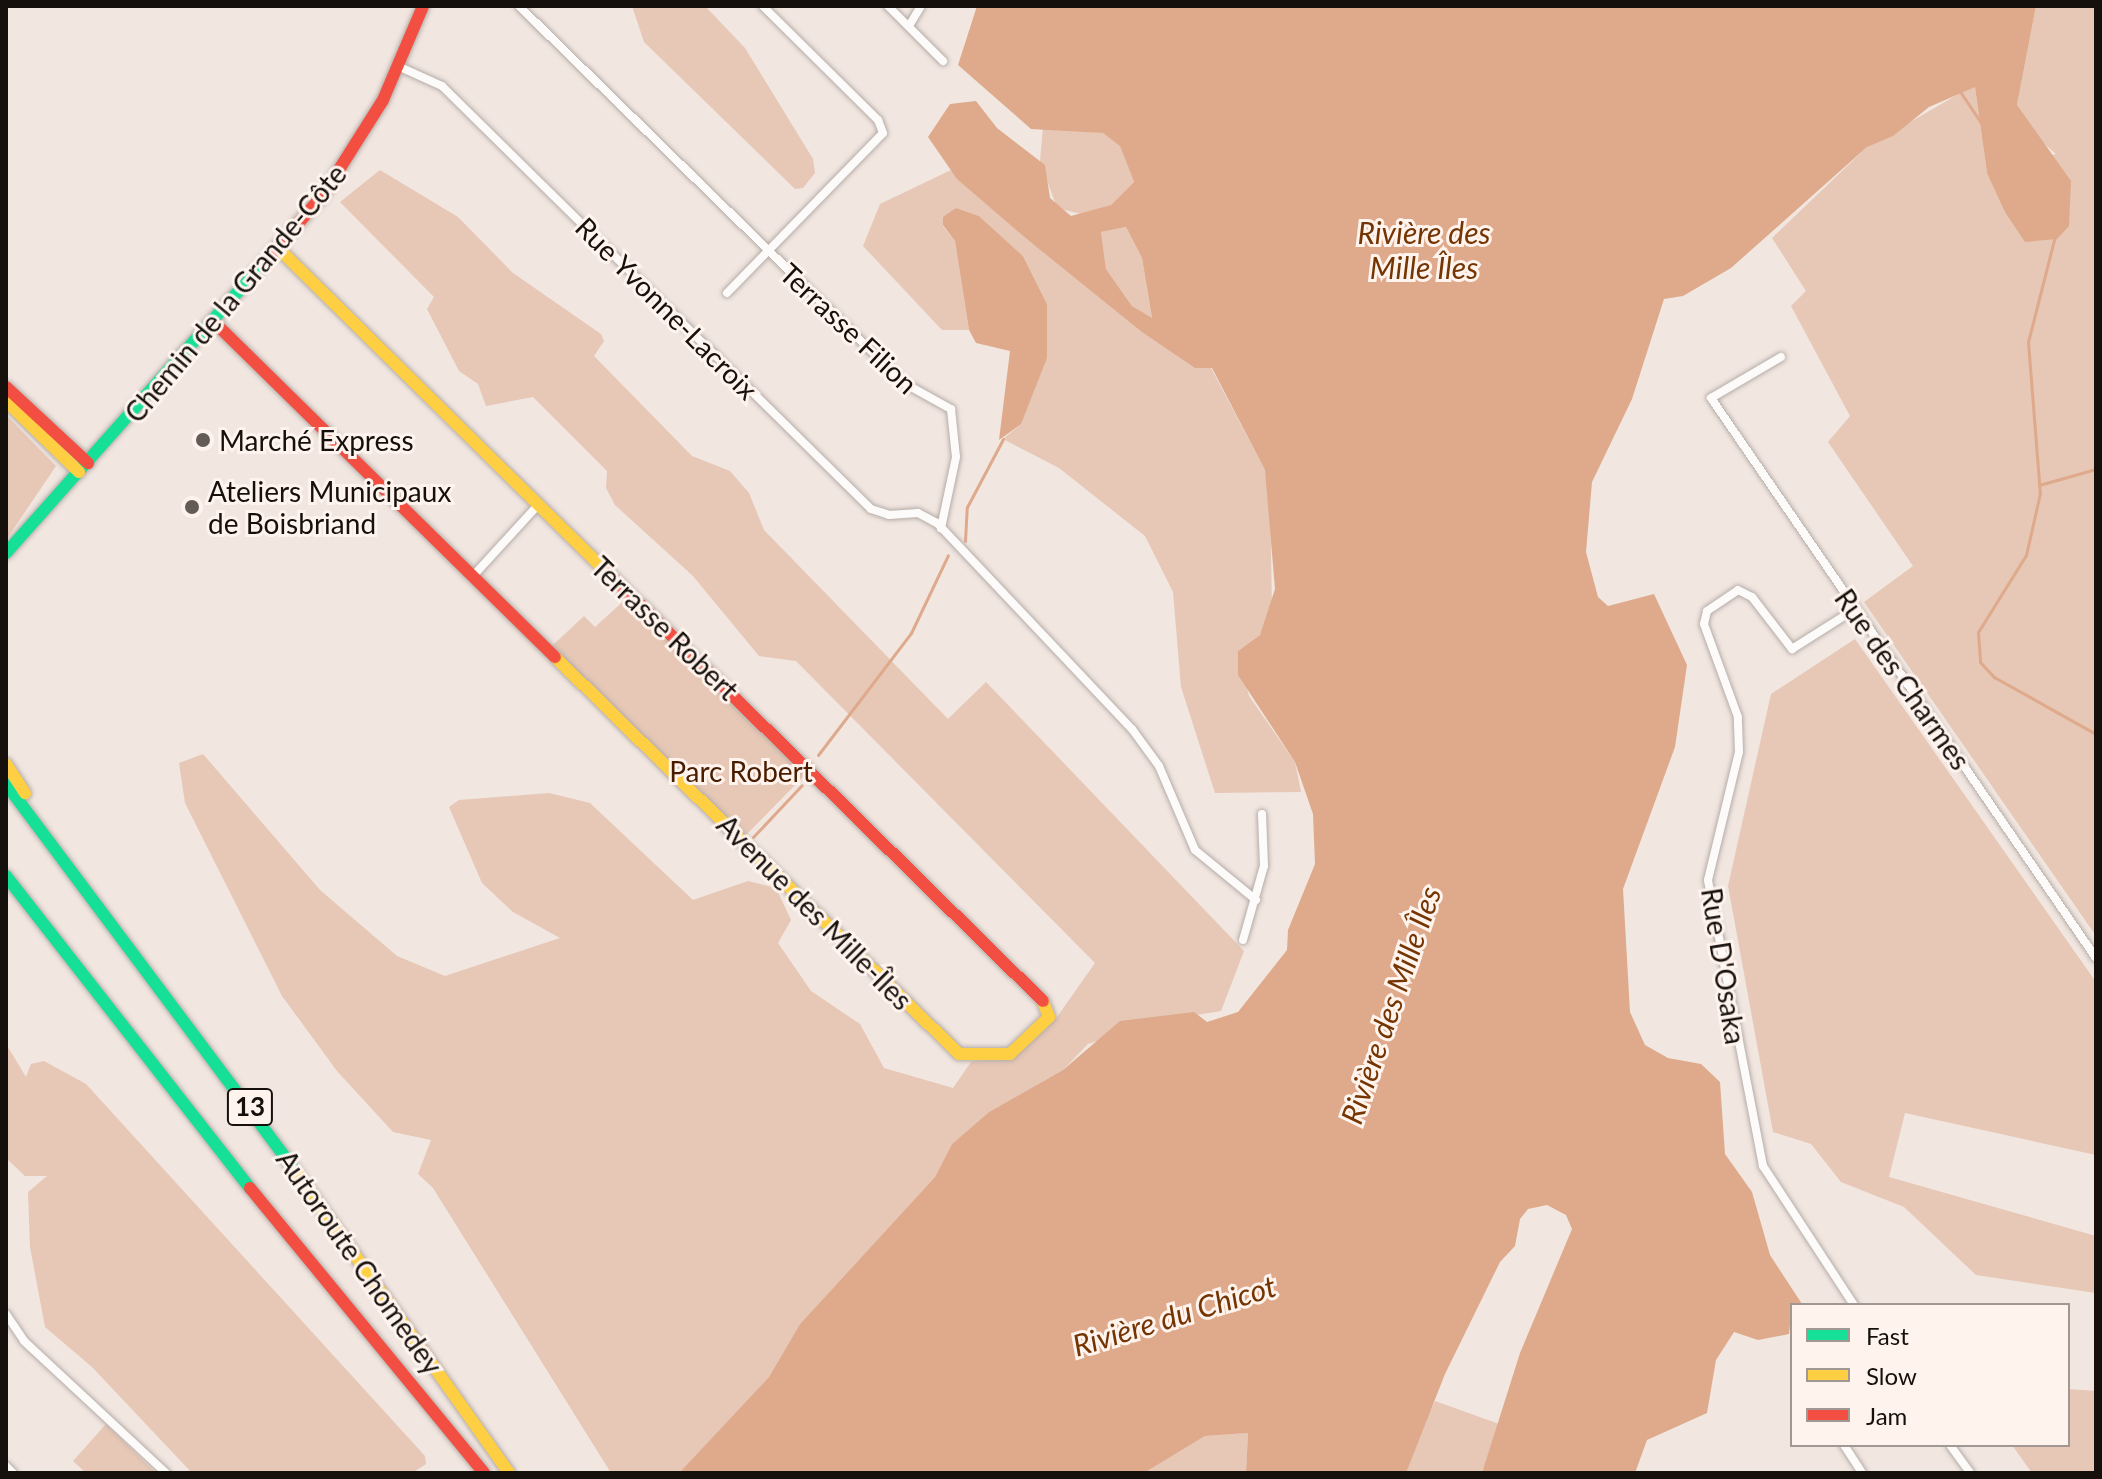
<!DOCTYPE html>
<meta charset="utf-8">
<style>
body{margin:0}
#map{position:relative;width:2102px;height:1479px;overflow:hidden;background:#f1e6e0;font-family:Lato,sans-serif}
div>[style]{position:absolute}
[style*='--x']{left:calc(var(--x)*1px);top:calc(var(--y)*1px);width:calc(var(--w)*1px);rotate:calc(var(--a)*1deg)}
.green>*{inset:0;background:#e7c7b5}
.water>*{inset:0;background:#deaa8b}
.stream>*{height:3px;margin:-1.5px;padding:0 1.5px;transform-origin:1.5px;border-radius:1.5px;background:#deaa8b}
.roads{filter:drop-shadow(0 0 2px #b6ada8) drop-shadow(0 0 2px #b6ada8)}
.street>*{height:8px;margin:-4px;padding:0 4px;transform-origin:4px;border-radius:4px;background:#fdfbfa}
.fast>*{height:12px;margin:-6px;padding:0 6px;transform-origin:6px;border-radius:6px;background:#16e098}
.slow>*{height:12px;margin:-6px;padding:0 6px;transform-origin:6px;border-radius:6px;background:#ffcf43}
.jam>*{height:12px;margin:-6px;padding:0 6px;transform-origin:6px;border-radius:6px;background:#f24e42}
.dots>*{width:22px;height:22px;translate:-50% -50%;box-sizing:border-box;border:4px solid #fff3ed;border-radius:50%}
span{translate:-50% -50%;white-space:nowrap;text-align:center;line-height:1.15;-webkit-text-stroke:6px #fff3ed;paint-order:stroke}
.shield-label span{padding:2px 6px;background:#fff3ed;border:2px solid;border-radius:6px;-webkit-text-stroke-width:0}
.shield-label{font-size:26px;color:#16100c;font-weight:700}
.street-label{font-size:28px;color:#16100c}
.poi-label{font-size:28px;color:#16100c}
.left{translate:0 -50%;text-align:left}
.park-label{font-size:28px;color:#491c00}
.water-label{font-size:30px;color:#753502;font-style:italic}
.frame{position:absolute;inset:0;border:8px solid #16100c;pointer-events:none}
.legend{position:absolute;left:1790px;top:1303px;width:280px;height:144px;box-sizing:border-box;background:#fff3ed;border:2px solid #a29893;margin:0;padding:10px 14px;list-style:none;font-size:24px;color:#16100c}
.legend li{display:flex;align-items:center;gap:16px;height:40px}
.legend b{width:40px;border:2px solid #a29893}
</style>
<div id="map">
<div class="green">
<i style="clip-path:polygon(632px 6px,705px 6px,745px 48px,813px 159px,815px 173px,803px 188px,795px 189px,644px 42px)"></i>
<i style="clip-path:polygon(2036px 6px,2096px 6px,2096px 936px,1864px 602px,1913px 566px,1828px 442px,1850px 416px,1791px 306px,1806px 291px,1772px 238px,1867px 147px,1969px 88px,1975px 87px,1987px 173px,2056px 154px,2032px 133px,2017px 105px)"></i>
<i style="clip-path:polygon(1043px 127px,1103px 133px,1120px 145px,1134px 182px,1111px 205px,1085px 215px,1057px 208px,1040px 161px)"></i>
<i style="clip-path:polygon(380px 170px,458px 217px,513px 273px,601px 334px,604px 341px,594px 356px,692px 456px,730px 471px,749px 493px,764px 530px,948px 719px,986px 682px,1244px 951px,1221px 1011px,1153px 1022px,1088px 1044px,1063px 1070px,989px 1112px,952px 1144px,935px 1177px,800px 1324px,769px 1377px,679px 1473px,611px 1473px,433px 1188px,418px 1174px,431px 1140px,393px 1132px,337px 1071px,282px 996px,185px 803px,179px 763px,203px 754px,320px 890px,397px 956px,445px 976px,560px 938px,513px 912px,482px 883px,449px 807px,459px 800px,549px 793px,590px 803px,693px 900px,748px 881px,776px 888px,791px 920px,778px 943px,811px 991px,860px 1024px,884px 1068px,953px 1088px,971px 1062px,1020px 1052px,1057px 1017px,1095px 963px,796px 661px,759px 656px,693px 576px,615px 505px,606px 488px,607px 471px,533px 397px,486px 406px,478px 384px,459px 371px,427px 309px,434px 297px,340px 202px)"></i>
<i style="clip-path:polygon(951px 170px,1028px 240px,1211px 368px,1265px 470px,1270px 492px,1272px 610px,1260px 635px,1238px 651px,1249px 696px,1295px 762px,1301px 792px,1215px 793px,1181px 687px,1173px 592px,1145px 536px,1059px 468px,1003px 439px,1021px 424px,1047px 304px,1023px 256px,979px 216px,956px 208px,943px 226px,955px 241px,969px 330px,942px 330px,863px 246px,880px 204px)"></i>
<i style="clip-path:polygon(1126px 227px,1142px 258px,1152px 319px,1132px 306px,1106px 269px,1101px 232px)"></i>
<i style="clip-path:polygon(6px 415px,56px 466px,6px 540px)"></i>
<i style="clip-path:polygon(628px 597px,807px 773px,744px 837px,551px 647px,584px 616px,595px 627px)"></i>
<i style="clip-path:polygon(1855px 639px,2096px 982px,2096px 1155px,1905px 1113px,1889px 1177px,2096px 1236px,2096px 1293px,1976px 1275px,1904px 1207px,1841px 1182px,1811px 1144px,1773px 1132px,1728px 886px,1771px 694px)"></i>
<i style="clip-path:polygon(6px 1044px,26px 1077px,31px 1064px,44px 1061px,86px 1084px,425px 1456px,426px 1464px,412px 1473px,192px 1473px,92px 1367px,45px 1327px,30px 1247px,28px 1192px,47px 1176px,25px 1176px,6px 1158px)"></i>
<i style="clip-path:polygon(2068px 1389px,2096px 1391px,2096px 1473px,2032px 1473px,2012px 1445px,2068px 1445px)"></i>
<i style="clip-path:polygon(1435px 1401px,1502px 1425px,1482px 1473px,1406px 1473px,1409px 1454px)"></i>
<i style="clip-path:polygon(106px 1424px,156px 1473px,86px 1473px,73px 1461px)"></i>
<i style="clip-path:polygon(1248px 1433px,1246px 1473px,1144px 1473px,1205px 1436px)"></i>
</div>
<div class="water">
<i style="clip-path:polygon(evenodd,977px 6px,2036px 6px,2017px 105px,2071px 181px,2069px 226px,2057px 239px,2025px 242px,2005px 212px,1987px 173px,1975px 87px,1929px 107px,1893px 136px,1867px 147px,1731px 268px,1683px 296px,1664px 299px,1632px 399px,1592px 482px,1586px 552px,1598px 597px,1608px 606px,1654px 594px,1687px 665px,1675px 747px,1623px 889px,1630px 1012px,1645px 1045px,1668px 1058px,1701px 1064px,1720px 1082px,1725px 1154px,1752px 1192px,1770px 1255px,1802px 1304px,1792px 1305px,1789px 1334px,1758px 1340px,1734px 1332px,1716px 1360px,1707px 1413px,1647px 1440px,1635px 1473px,1482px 1473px,1520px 1353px,1572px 1229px,1566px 1215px,1547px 1205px,1528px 1209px,1520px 1219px,1515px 1246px,1500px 1262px,1445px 1374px,1406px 1473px,1246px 1473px,1248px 1433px,1205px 1436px,1144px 1473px,679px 1473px,769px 1377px,800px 1324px,935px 1177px,952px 1144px,989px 1112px,1063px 1070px,1120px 1021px,1194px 1012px,1207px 1022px,1238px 1012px,1287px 950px,1288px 930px,1315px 864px,1313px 814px,1295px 762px,1238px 675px,1238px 651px,1260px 635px,1275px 589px,1265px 470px,1212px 368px,1195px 368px,1142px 332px,1028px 240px,957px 179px,928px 137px,950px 104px,976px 101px,997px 128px,1045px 165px,1050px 198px,1071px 216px,1111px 205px,1134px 182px,1120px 146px,1103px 133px,1031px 129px,958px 65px,977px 6px,1126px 227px,1142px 258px,1152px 318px,1132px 306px,1106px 269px,1101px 232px,1126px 227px)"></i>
<i style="clip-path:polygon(956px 208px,979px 216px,1023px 256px,1047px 304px,1047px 358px,1021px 424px,999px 440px,1010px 351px,976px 343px,969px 330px,955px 241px,943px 225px,943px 217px)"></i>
</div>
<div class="stream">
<i style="--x:1961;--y:93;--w:36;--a:56"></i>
<i style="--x:2055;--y:236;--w:109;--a:104.3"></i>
<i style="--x:2028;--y:342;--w:151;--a:85.5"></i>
<i style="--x:2040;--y:493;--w:64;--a:102.7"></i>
<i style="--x:2026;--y:555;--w:91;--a:121.9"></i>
<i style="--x:1978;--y:632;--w:30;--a:86"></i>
<i style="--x:1980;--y:662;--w:21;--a:47"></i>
<i style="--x:1994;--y:677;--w:117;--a:29.2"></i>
<i style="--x:2039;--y:485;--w:59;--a:-15.7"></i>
<i style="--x:965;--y:541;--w:34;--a:-87"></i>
<i style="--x:967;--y:507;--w:77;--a:-62.1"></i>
<i style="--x:818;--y:755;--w:153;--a:-52.7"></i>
<i style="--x:911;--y:633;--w:86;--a:-64.6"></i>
<i style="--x:753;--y:837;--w:71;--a:-46.7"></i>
</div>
<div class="roads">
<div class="street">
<i style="--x:519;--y:6;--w:539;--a:44.4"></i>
<i style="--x:904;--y:383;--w:54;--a:29"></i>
<i style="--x:951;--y:409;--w:48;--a:84.1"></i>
<i style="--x:956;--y:457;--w:73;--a:101.9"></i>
<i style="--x:888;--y:6;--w:78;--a:45"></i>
<i style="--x:909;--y:26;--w:23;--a:-59"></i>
<i style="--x:400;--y:67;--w:46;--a:24.3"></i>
<i style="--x:442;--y:86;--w:602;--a:44.6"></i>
<i style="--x:871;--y:509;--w:19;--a:18"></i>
<i style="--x:889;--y:515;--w:29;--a:-4"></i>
<i style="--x:918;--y:513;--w:21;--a:28"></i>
<i style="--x:937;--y:523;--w:284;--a:46.6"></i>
<i style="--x:1132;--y:729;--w:46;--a:53.9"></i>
<i style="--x:1159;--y:766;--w:91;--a:66.8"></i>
<i style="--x:1195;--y:850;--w:79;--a:39.3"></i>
<i style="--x:727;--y:293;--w:223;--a:-45.7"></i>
<i style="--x:883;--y:133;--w:14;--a:-111"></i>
<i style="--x:878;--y:120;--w:162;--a:-135.3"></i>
<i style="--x:1781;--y:357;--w:81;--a:149.6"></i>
<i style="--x:1711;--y:398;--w:680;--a:55.49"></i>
<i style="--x:473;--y:576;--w:98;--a:-47.5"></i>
<i style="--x:1243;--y:940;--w:77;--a:-74.2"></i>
<i style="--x:1264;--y:866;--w:52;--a:-92.2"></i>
<i style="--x:1854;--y:1305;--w:166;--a:-123.2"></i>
<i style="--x:1763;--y:1166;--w:291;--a:-100.9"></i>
<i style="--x:1708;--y:880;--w:132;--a:-76.4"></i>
<i style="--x:1739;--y:752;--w:35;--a:-92"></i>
<i style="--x:1738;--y:717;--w:99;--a:-110.1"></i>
<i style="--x:1704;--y:624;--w:13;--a:-77"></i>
<i style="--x:1707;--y:611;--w:37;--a:-34"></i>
<i style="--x:1738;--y:590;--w:16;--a:27"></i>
<i style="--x:1752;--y:597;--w:66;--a:52.4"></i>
<i style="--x:1792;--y:649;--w:75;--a:-32.4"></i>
<i style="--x:6;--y:1314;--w:32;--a:56"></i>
<i style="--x:24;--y:1341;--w:194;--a:42.9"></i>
<i style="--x:1844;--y:1445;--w:33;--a:57"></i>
<i style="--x:1950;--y:1445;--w:34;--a:54"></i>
<i style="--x:6;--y:1466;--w:10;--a:45"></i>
</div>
<div class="fast">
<i style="--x:6;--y:553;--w:400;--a:-48.4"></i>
<i style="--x:6;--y:784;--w:484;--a:53.2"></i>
<i style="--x:6;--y:876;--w:396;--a:52"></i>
</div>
<div class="slow">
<i style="--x:278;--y:248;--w:463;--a:44.6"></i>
<i style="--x:6;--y:401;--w:102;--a:44.2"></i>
<i style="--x:555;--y:657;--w:566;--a:44.5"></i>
<i style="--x:959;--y:1054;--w:51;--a:0"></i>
<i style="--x:1010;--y:1054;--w:54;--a:-43.5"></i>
<i style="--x:1049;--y:1017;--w:17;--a:-111"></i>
<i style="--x:6;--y:764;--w:35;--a:57"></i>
<i style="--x:296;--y:1172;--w:369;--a:54.7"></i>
</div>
<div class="jam">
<i style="--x:271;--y:254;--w:79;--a:-48.6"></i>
<i style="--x:323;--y:195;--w:112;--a:-57.7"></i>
<i style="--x:383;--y:100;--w:102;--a:-66.9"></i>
<i style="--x:214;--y:322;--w:478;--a:44.5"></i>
<i style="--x:6;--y:387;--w:112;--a:42.8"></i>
<i style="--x:608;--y:573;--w:610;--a:44.54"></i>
<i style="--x:250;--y:1188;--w:369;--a:50.6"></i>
</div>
</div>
<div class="dots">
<i style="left:203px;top:440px;background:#635b56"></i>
<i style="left:192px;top:507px;background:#635b56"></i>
</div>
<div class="shield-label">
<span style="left:250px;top:1107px">13</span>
</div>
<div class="street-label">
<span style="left:235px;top:293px;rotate:-50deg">Chemin de la Grande-Côte</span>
<span style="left:667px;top:308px;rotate:45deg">Rue Yvonne-Lacroix</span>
<span style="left:849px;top:328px;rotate:43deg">Terrasse Filion</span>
<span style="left:665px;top:628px;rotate:44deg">Terrasse Robert</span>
<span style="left:1903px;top:679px;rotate:55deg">Rue des Charmes</span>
<span style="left:815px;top:912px;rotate:45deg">Avenue des Mille-Îles</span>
<span style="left:1724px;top:966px;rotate:81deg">Rue D'Osaka</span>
<span style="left:360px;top:1262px;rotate:55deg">Autoroute Chomedey</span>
</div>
<div class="poi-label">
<span class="left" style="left:219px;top:440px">Marché Express</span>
<span class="left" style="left:208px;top:507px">Ateliers Municipaux<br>de Boisbriand</span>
</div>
<div class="park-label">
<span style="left:741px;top:771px">Parc Robert</span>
</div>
<div class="water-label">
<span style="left:1424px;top:249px">Rivière des<br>Mille Îles</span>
<span style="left:1390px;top:1005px;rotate:-71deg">Rivière des Mille Îles</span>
<span style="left:1174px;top:1315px;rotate:-17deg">Rivière du Chicot</span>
</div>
<div class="frame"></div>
<ul class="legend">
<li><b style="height:10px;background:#16e098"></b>Fast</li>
<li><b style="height:10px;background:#ffcf43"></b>Slow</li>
<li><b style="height:10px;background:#f24e42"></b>Jam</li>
</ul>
</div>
